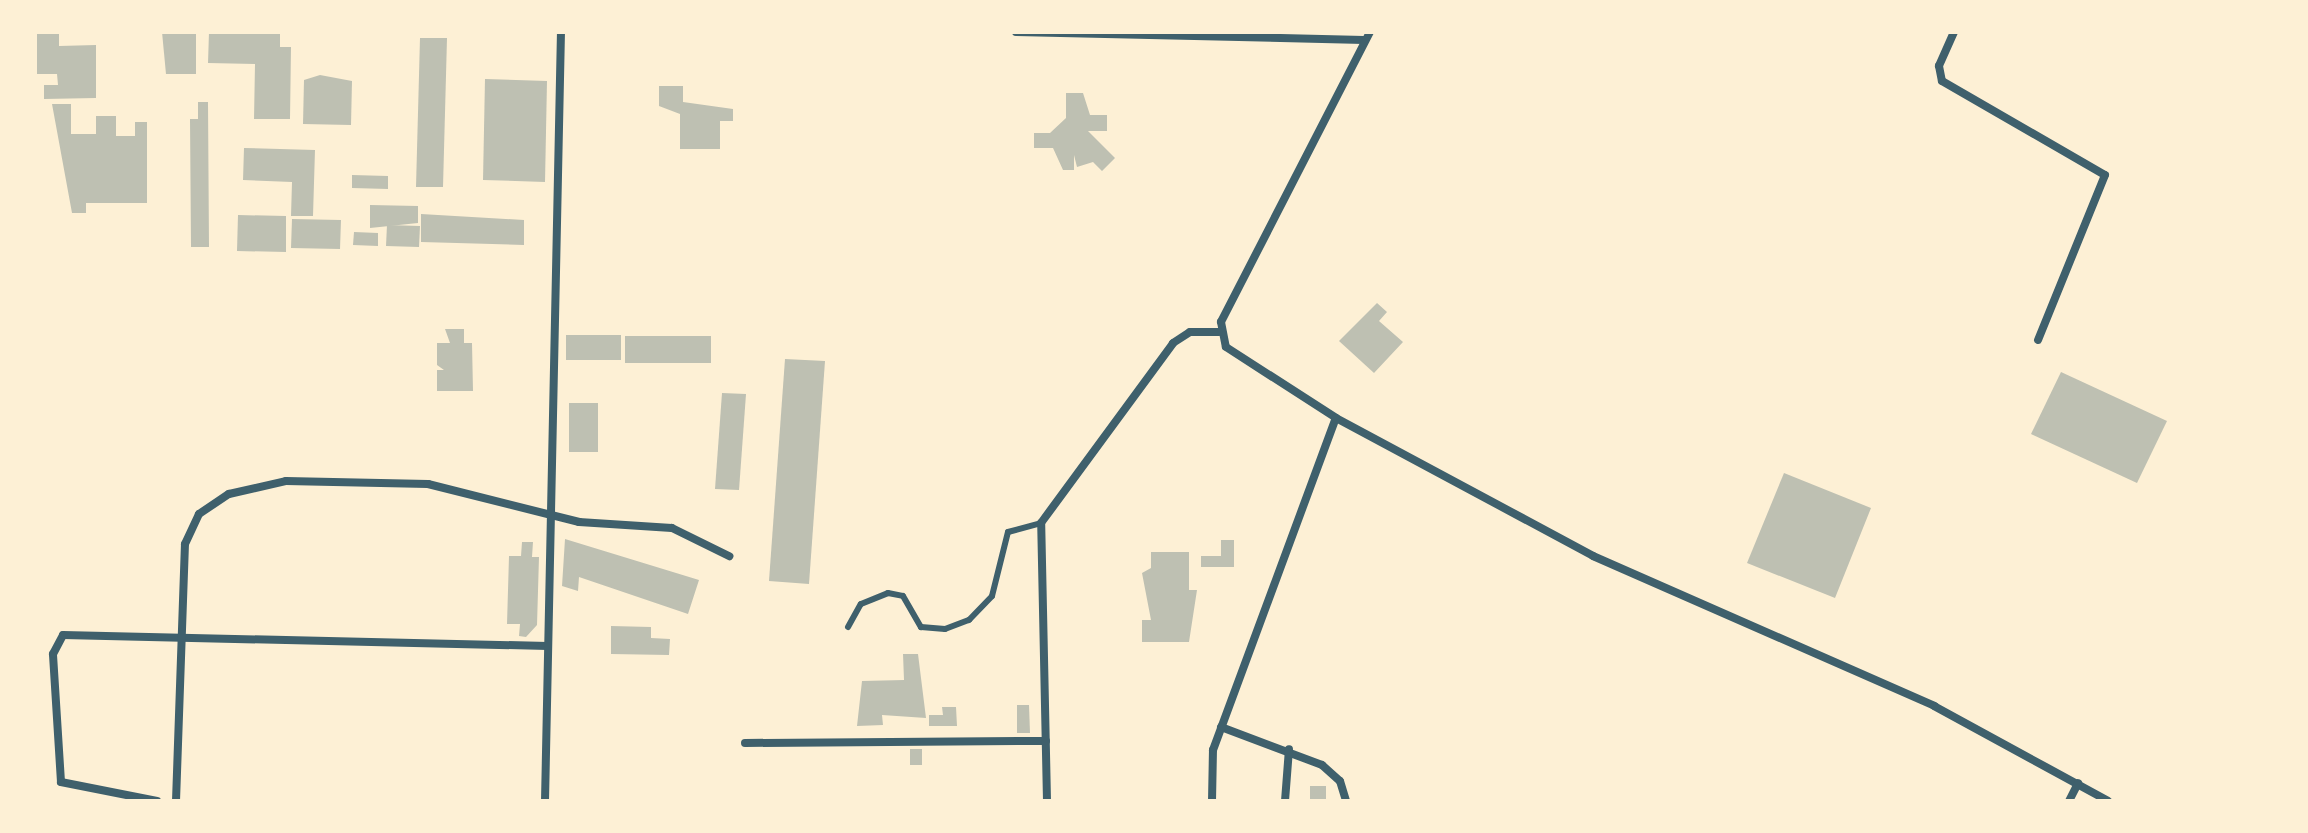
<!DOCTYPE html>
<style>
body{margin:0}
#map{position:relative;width:2308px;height:833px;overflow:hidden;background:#fdf0d5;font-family:"Space Grotesk",sans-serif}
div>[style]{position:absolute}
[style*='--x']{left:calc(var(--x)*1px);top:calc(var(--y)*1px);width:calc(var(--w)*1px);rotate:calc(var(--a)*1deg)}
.building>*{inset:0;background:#bec0b2}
.service>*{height:6px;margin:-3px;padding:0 3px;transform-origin:3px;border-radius:3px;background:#3f606c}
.minor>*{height:8px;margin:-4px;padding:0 4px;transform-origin:4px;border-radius:4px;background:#3f606c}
span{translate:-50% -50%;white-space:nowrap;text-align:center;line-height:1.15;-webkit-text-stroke:6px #fdf0d5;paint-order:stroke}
.frame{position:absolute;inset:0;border:34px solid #fdf0d5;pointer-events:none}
</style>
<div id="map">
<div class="building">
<i style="clip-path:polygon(37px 32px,59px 32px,59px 46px,96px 45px,96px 98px,44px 99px,44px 85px,58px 85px,57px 74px,37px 74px)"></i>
<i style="clip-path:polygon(162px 32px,196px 32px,196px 74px,166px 74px)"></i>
<i style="clip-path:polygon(209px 32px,280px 32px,280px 47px,291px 47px,290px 119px,254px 119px,255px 64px,208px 63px)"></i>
<i style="clip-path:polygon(420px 38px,447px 38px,443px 187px,416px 187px)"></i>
<i style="clip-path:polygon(320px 75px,352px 81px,351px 125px,303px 124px,304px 80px)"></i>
<i style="clip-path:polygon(485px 79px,547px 81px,545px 182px,483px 180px)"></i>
<i style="clip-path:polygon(659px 86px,683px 86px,683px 102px,733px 109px,733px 121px,720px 121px,720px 149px,680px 149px,680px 114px,659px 106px)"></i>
<i style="clip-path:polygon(1066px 93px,1083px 93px,1090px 115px,1107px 115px,1107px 131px,1088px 131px,1115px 158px,1102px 171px,1093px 162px,1077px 167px,1074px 155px,1074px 170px,1063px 170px,1053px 148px,1034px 148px,1034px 133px,1050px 133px,1066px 118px)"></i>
<i style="clip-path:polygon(198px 102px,208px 102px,209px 247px,191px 247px,190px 119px,198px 119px)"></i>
<i style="clip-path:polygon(52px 104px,71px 104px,71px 134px,96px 134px,96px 116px,116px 116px,116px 136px,135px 136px,135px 122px,147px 122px,147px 203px,86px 203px,86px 213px,72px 213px)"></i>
<i style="clip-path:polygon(244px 148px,315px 150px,313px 216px,291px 216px,292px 182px,243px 180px)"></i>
<i style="clip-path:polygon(352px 175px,388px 176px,388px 189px,352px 188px)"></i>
<i style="clip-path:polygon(370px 205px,418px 206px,418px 223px,370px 228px)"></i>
<i style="clip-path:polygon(421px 214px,524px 220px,524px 245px,421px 242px)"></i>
<i style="clip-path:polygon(238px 215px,286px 216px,286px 252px,237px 251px)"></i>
<i style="clip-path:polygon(292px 219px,341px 220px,340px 249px,291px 248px)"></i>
<i style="clip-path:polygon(387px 225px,420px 226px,419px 247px,386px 246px)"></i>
<i style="clip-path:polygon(354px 232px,378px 233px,378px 246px,353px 245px)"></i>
<i style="clip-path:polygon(1377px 303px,1387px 312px,1379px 321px,1403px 342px,1374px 373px,1339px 341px)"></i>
<i style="clip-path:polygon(445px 329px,464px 329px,464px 343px,472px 343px,473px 391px,437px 391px,437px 370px,444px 370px,437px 365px,437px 343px,450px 343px)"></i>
<i style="clip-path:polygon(566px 335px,621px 335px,621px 360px,566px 360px)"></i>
<i style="clip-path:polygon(625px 336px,711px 336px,711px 363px,625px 363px)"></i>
<i style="clip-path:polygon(785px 359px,825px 361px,809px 584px,769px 581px)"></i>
<i style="clip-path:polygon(2061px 372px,2167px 421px,2137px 483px,2031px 434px)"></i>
<i style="clip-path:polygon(722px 393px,746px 394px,739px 490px,715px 489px)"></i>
<i style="clip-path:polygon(569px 403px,598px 403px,598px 452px,569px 452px)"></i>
<i style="clip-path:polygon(1784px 473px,1871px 508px,1835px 598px,1747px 563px)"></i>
<i style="clip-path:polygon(565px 539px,699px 580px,688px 614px,579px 577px,578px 591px,562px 586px)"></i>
<i style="clip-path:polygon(1221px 540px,1234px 540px,1234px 567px,1201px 567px,1201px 556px,1221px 556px)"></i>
<i style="clip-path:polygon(522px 542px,533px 542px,532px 557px,539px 557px,537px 625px,526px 637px,519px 636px,520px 624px,507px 624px,509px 556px,521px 556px)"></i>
<i style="clip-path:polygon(1151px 552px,1189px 552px,1189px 590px,1197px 590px,1189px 642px,1142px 642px,1142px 620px,1151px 620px,1142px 573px,1151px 568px)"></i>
<i style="clip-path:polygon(611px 626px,651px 627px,651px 638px,670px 639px,669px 655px,611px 654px)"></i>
<i style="clip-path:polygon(903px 654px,918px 654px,926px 718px,882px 715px,883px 725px,857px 726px,862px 681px,904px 680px)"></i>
<i style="clip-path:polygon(1017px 705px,1029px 705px,1030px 733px,1017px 733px)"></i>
<i style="clip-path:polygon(942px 707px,956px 707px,957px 726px,929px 726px,929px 715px,943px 715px)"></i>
<i style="clip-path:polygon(910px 749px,922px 749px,922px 765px,910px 765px)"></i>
<i style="clip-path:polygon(1310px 786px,1326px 786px,1326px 801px,1310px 801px)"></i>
</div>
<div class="service">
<i style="--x:848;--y:627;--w:26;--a:-61"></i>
<i style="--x:861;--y:604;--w:29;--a:-22"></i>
<i style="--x:888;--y:593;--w:15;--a:11"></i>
<i style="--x:903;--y:596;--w:36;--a:60"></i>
<i style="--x:921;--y:627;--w:24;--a:5"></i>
<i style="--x:945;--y:629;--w:26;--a:-21"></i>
<i style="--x:969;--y:620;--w:33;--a:-46"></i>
<i style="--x:992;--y:596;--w:66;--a:-76"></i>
<i style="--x:1008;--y:532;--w:34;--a:-15"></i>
</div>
<div class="minor">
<i style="--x:1016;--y:32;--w:348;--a:1.3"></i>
<i style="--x:1370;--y:32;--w:326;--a:117.2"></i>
<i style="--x:1221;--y:322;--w:25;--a:79"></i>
<i style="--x:1226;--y:347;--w:131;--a:32.8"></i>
<i style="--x:1336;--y:418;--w:292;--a:28.2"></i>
<i style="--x:1593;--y:556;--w:373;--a:23.7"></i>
<i style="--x:1934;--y:706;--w:198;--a:28.6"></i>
<i style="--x:1954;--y:32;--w:37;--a:114"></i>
<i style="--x:1939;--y:66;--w:15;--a:79"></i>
<i style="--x:1942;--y:81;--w:188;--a:30"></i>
<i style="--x:2105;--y:175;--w:178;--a:112.1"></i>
<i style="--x:1221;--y:727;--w:108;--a:20.6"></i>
<i style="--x:1322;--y:765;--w:24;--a:42"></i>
<i style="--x:1340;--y:781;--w:21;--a:73"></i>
<i style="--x:745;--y:743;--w:301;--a:-0.4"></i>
<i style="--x:157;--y:801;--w:98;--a:-168.8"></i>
<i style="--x:61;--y:782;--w:128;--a:-93.6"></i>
<i style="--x:53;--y:654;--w:21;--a:-62"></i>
<i style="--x:63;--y:635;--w:485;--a:1.3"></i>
<i style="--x:176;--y:801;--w:257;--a:-88"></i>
<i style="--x:185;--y:544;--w:33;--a:-65"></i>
<i style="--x:199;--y:514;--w:36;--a:-34"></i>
<i style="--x:229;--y:494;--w:58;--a:-12.8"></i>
<i style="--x:286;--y:481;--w:142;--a:1.2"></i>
<i style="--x:428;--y:484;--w:156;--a:14.1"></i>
<i style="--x:579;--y:522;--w:93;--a:3.7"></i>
<i style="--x:672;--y:528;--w:64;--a:26.2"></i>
<i style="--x:545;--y:801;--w:769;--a:-88.81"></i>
<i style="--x:1047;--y:801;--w:278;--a:-91.2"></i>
<i style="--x:1041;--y:523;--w:223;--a:-53.7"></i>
<i style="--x:1173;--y:343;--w:20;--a:-33"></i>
<i style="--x:1190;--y:332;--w:29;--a:0"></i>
<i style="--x:1212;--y:801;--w:51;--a:-88.9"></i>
<i style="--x:1213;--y:750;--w:354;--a:-69.7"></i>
<i style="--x:1285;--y:801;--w:52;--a:-85.6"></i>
<i style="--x:2069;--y:801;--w:20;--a:-63"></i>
</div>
<div class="frame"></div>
</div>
